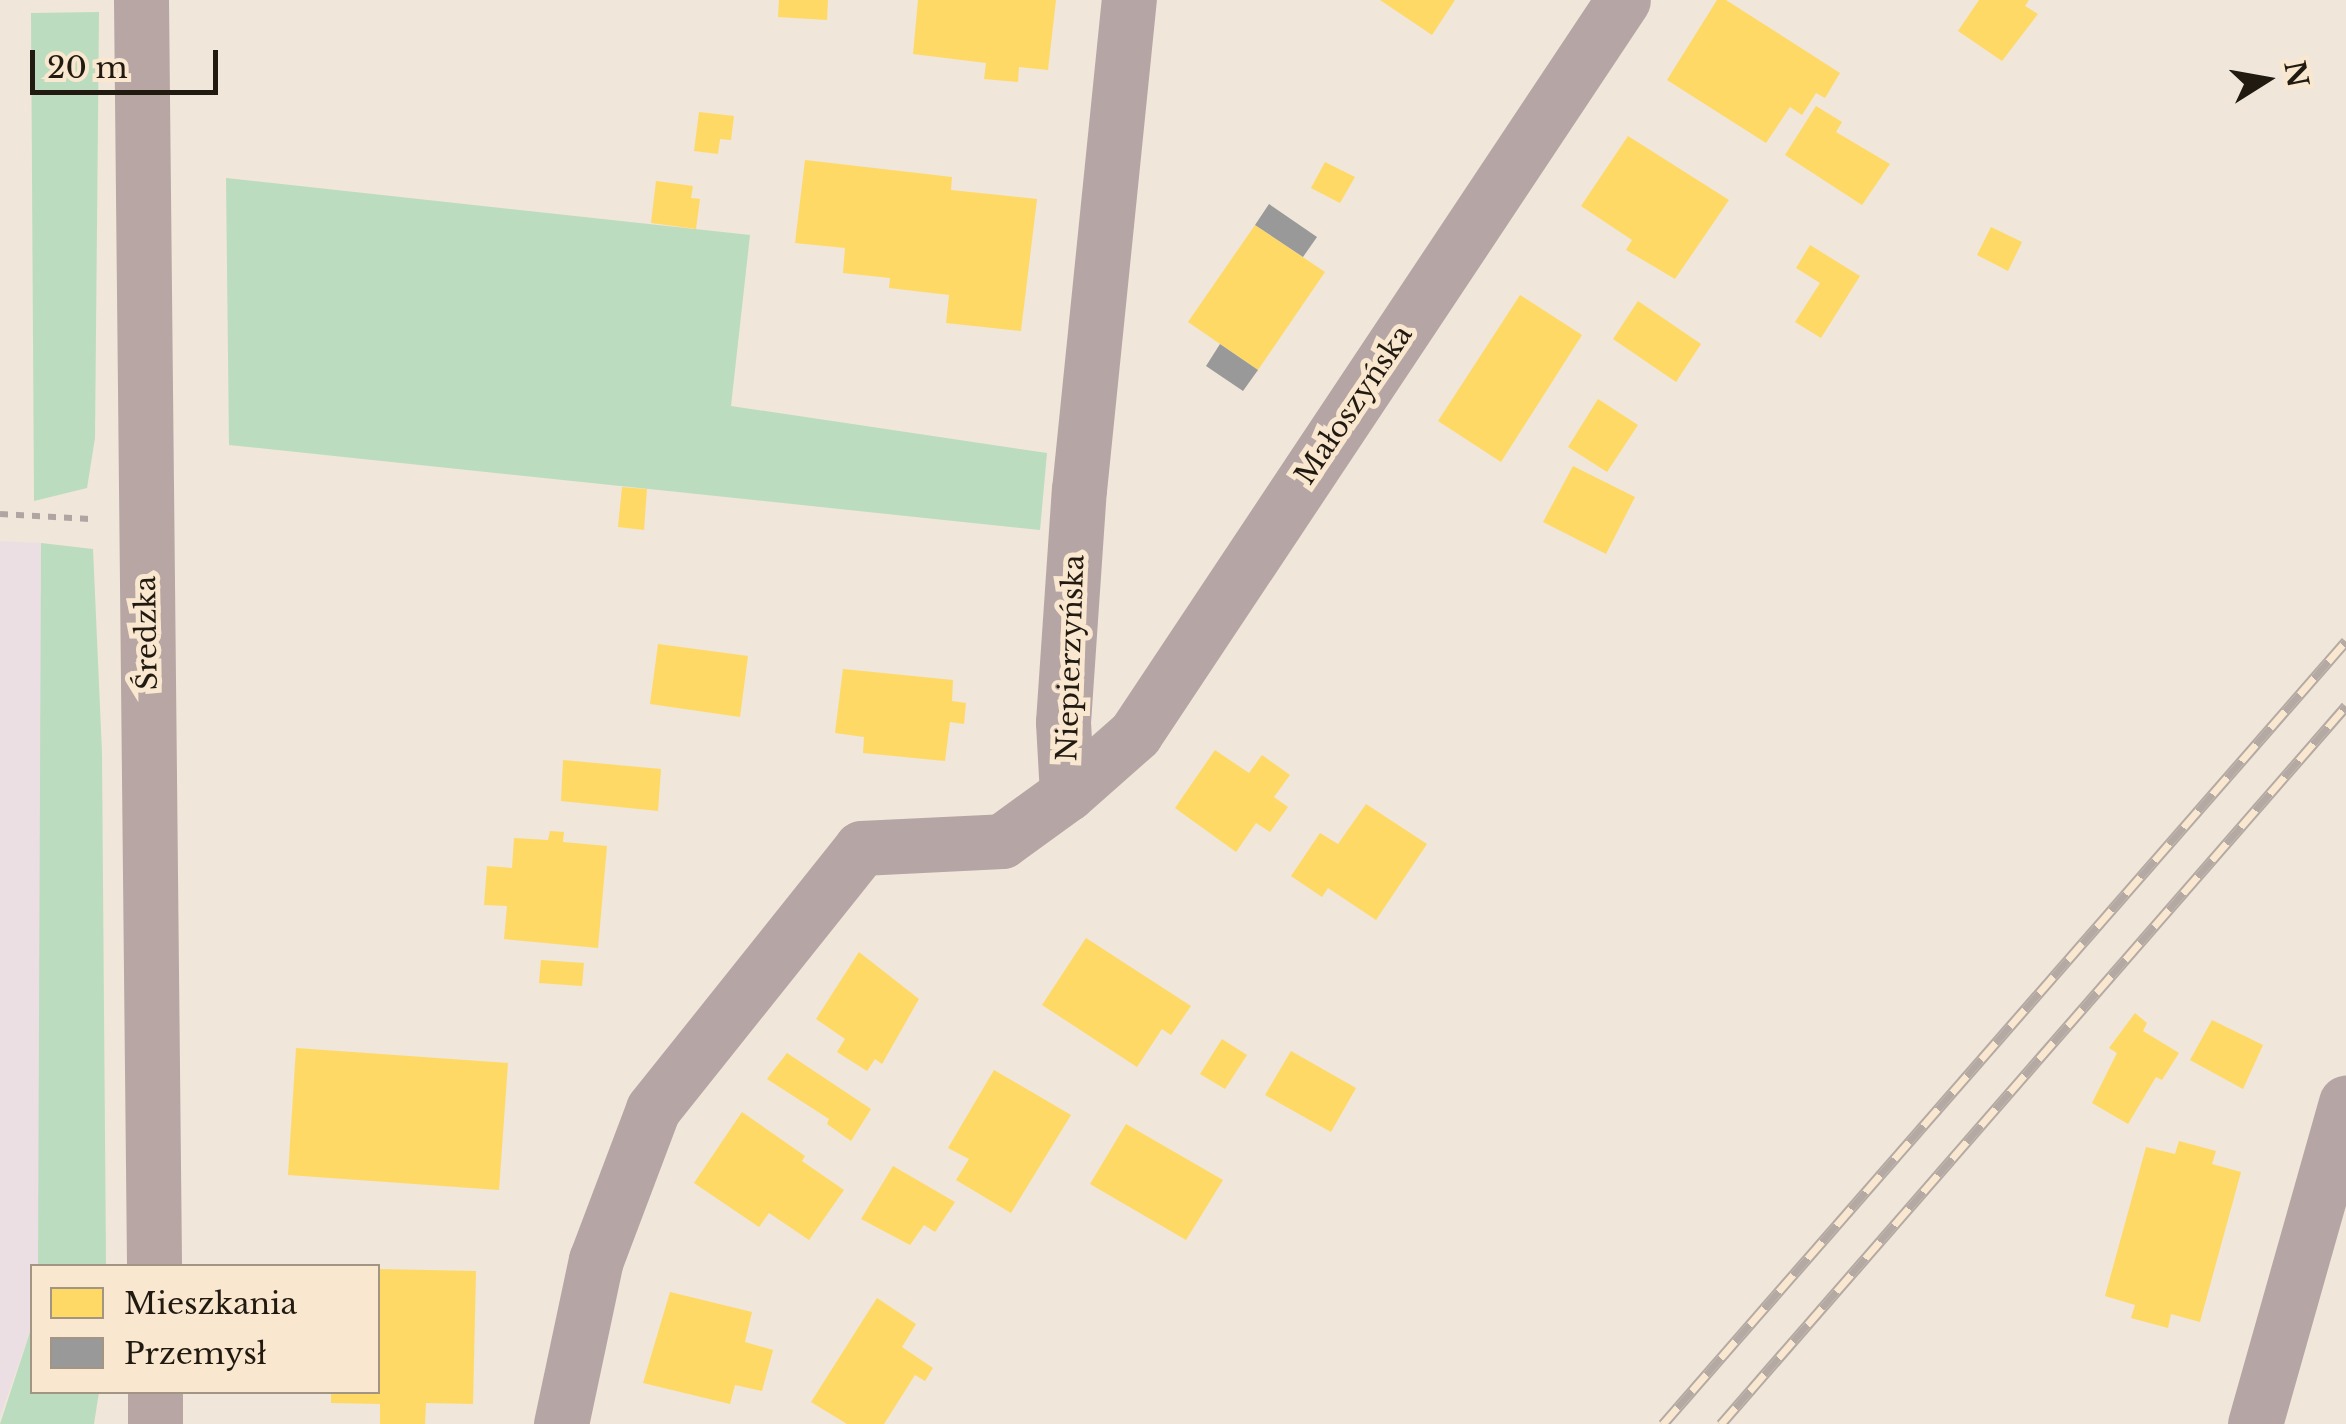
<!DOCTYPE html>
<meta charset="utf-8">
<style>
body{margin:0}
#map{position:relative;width:2346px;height:1424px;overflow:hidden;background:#f0e6d9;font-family:"Libre Baskerville",serif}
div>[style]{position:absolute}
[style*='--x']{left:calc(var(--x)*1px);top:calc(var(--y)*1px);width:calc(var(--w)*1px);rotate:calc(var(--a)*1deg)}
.industrial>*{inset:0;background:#ecdfe4}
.green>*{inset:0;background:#bbdcbf}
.homes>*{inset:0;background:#ffd966}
.industry>*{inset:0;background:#999}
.path>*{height:6px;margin-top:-3px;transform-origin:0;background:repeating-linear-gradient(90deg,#b0a5a2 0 8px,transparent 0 16px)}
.minor>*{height:55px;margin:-27.5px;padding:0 27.5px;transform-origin:27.5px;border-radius:27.5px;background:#b5a5a5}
.major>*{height:55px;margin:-27.5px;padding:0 27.5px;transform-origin:27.5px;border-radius:27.5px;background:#b7a6a3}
.rail>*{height:11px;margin-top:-5.5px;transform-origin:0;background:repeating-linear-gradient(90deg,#fae7cf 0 22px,#b4aaa3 0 44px);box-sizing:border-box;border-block:2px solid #b4aaa3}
span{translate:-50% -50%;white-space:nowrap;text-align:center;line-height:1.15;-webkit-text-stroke:10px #fae7cf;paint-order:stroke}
.street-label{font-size:28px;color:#201a11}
.legend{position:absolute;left:30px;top:1264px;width:350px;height:130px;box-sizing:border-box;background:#fae7cf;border:2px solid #a39583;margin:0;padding:12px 18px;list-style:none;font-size:30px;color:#201a11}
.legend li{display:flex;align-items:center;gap:20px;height:50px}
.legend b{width:50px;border:2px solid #a39583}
.north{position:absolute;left:2216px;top:30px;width:100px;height:100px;-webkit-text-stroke:8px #fae7cf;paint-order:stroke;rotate:79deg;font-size:28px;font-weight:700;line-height:40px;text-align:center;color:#201a11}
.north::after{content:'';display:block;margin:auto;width:35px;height:45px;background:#201a11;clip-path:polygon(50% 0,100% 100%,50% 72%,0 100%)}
.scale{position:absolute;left:30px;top:50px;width:188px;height:45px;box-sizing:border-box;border:5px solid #201a11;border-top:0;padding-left:12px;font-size:30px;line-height:35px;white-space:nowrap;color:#201a11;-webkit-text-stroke:8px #fae7cf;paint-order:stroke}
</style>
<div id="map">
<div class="industrial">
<i style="clip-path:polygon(0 541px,41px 543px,43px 981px,38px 1266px,32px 1266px,32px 1326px,0 1417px)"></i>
</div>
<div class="green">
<i style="clip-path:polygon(99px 12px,95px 438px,87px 488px,34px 501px,31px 13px)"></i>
<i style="clip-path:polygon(226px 178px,750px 235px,731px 406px,1047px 453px,1040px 530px,229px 445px)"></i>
<i style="clip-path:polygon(41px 543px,93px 549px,102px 753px,106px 1266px,38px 1266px)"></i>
<i style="clip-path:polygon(32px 1326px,32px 1392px,99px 1392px,94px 1424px,0 1424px)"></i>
</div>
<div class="homes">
<i style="clip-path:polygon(779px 0,828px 0,827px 20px,778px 17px)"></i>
<i style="clip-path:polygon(918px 0,1056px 0,1048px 70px,1019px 67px,1018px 82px,984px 79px,986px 63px,913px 54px)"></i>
<i style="clip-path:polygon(1380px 0,1455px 0,1432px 35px)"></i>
<i style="clip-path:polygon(1717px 0,1726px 0,1840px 73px,1825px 98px,1816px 93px,1802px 115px,1790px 107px,1766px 143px,1667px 80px)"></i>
<i style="clip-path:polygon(1979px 0,2029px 0,2025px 6px,2038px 14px,2002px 61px,1958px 31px)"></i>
<i style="clip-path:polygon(1816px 106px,1842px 122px,1836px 132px,1890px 164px,1862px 205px,1785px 155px)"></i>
<i style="clip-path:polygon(699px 112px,734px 116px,731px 140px,720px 139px,718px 154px,694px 151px)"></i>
<i style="clip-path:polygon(1628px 136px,1729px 200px,1675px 279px,1626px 250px,1632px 240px,1581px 206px)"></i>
<i style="clip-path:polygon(805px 160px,952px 177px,951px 190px,1037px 199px,1021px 331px,946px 323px,949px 295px,889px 288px,890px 278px,843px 273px,845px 248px,795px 243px)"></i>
<i style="clip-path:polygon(1325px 162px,1355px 177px,1340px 203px,1311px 188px)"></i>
<i style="clip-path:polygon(656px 181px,693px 186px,691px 198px,700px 199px,696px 229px,651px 223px)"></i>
<i style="clip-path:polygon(1255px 225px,1325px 272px,1258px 370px,1188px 322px)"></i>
<i style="clip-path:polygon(1991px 227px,2022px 242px,2008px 271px,1977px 255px)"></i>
<i style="clip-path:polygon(1810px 245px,1860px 276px,1821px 338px,1795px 322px,1820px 283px,1796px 268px)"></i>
<i style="clip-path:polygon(1520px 295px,1582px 335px,1501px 462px,1438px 421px)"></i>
<i style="clip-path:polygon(1638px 301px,1701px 344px,1676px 382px,1613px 339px)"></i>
<i style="clip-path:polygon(1598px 399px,1638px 425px,1607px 472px,1568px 447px)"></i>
<i style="clip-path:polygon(1573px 466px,1635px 497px,1606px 554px,1543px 522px)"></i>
<i style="clip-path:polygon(622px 487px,647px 489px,644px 530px,618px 527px)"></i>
<i style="clip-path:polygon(658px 644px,748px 656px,740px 717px,650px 704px)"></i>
<i style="clip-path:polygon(843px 669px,953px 680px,952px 701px,966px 703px,964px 724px,950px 722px,945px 761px,863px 753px,864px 737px,835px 733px)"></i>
<i style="clip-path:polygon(1215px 750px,1249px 773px,1262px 755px,1290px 775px,1274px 797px,1288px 807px,1270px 832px,1256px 823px,1236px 852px,1175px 808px)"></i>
<i style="clip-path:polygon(563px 760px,661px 769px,658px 811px,561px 801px)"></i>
<i style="clip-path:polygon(1366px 804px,1427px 844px,1376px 920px,1328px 888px,1322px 897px,1291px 876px,1320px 833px,1338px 844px)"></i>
<i style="clip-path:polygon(550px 831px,564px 832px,563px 842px,607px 846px,598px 948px,504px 939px,507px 906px,484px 905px,487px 866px,512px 868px,514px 838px,548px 840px)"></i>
<i style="clip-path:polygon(1086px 938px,1191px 1006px,1171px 1035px,1162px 1029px,1137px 1067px,1042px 1005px)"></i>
<i style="clip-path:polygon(859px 952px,919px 999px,882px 1064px,875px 1059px,867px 1071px,837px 1052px,845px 1039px,816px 1019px)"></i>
<i style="clip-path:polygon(541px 960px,584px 963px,582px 986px,539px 983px)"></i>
<i style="clip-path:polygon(2135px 1013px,2147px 1023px,2143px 1031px,2179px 1053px,2162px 1080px,2156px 1077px,2128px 1124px,2092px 1103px,2117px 1053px,2109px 1048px)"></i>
<i style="clip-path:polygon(2212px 1020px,2263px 1045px,2243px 1089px,2190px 1060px)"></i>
<i style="clip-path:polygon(1222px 1039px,1247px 1055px,1225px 1089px,1200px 1074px)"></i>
<i style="clip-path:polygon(296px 1048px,508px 1063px,499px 1190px,288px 1175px)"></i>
<i style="clip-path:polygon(1291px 1051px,1356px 1088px,1331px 1132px,1265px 1095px)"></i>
<i style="clip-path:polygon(787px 1053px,871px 1109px,851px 1141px,827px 1124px,829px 1119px,767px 1079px)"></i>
<i style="clip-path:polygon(994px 1070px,1071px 1115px,1011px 1213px,956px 1180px,969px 1159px,948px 1148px)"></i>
<i style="clip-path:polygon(742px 1112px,805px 1156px,802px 1161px,844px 1190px,809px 1240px,769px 1213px,759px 1227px,694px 1183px)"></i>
<i style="clip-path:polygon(1126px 1124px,1223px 1180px,1186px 1240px,1090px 1184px)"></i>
<i style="clip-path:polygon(2179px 1141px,2216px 1151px,2212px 1164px,2241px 1172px,2200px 1322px,2171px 1314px,2168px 1328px,2131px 1318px,2135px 1305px,2105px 1296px,2146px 1147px,2175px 1154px)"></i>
<i style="clip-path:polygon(893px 1166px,955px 1202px,935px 1232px,924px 1225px,910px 1245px,861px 1219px)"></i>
<i style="clip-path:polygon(378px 1269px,476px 1271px,473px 1404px,426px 1403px,425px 1424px,380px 1424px,380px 1404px,331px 1403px,331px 1392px,378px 1392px)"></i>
<i style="clip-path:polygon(670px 1292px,752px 1312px,745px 1342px,773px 1350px,762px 1391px,735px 1385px,730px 1404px,643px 1383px)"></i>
<i style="clip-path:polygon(877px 1298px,916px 1324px,902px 1347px,933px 1368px,925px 1381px,915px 1375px,884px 1424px,847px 1424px,811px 1402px)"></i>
</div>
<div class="industry">
<i style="clip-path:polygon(1269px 204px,1317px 237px,1303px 257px,1255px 225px)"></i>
<i style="clip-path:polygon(1220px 344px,1258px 370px,1243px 391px,1206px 366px)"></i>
</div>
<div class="path">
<i style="--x:0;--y:514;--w:90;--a:3.2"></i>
</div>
<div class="minor">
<i style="--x:1067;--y:794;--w:72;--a:-93.2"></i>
<i style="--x:1063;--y:722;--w:233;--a:-86.1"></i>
<i style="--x:1079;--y:490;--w:493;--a:-84.2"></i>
<i style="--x:561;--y:1424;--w:168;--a:-78"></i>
<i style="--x:596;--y:1260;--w:161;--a:-69.3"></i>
<i style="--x:653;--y:1109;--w:334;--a:-51.4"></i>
<i style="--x:861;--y:848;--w:141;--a:-2.8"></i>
<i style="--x:1002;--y:841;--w:80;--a:-35.9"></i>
<i style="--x:1067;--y:794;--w:91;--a:-41.4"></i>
<i style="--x:1135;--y:734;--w:881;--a:-56.38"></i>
<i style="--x:2255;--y:1424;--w:334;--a:-74.2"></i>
</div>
<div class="major">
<i style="--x:141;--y:0;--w:1266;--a:89.41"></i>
<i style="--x:155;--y:1392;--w:32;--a:90"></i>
</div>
<div class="rail">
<i style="--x:1663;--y:1424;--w:1039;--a:-48.9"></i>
<i style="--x:1721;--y:1424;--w:952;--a:-48.96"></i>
</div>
<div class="street-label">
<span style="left:1354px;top:405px;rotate:-56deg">Małoszyńska</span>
<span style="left:147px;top:633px;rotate:-91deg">Średzka</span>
<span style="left:1071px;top:658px;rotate:-88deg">Niepierzyńska</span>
</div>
<ul class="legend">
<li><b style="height:28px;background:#ffd966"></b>Mieszkania</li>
<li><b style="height:28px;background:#999"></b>Przemysł</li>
</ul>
<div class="north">N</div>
<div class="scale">20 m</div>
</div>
